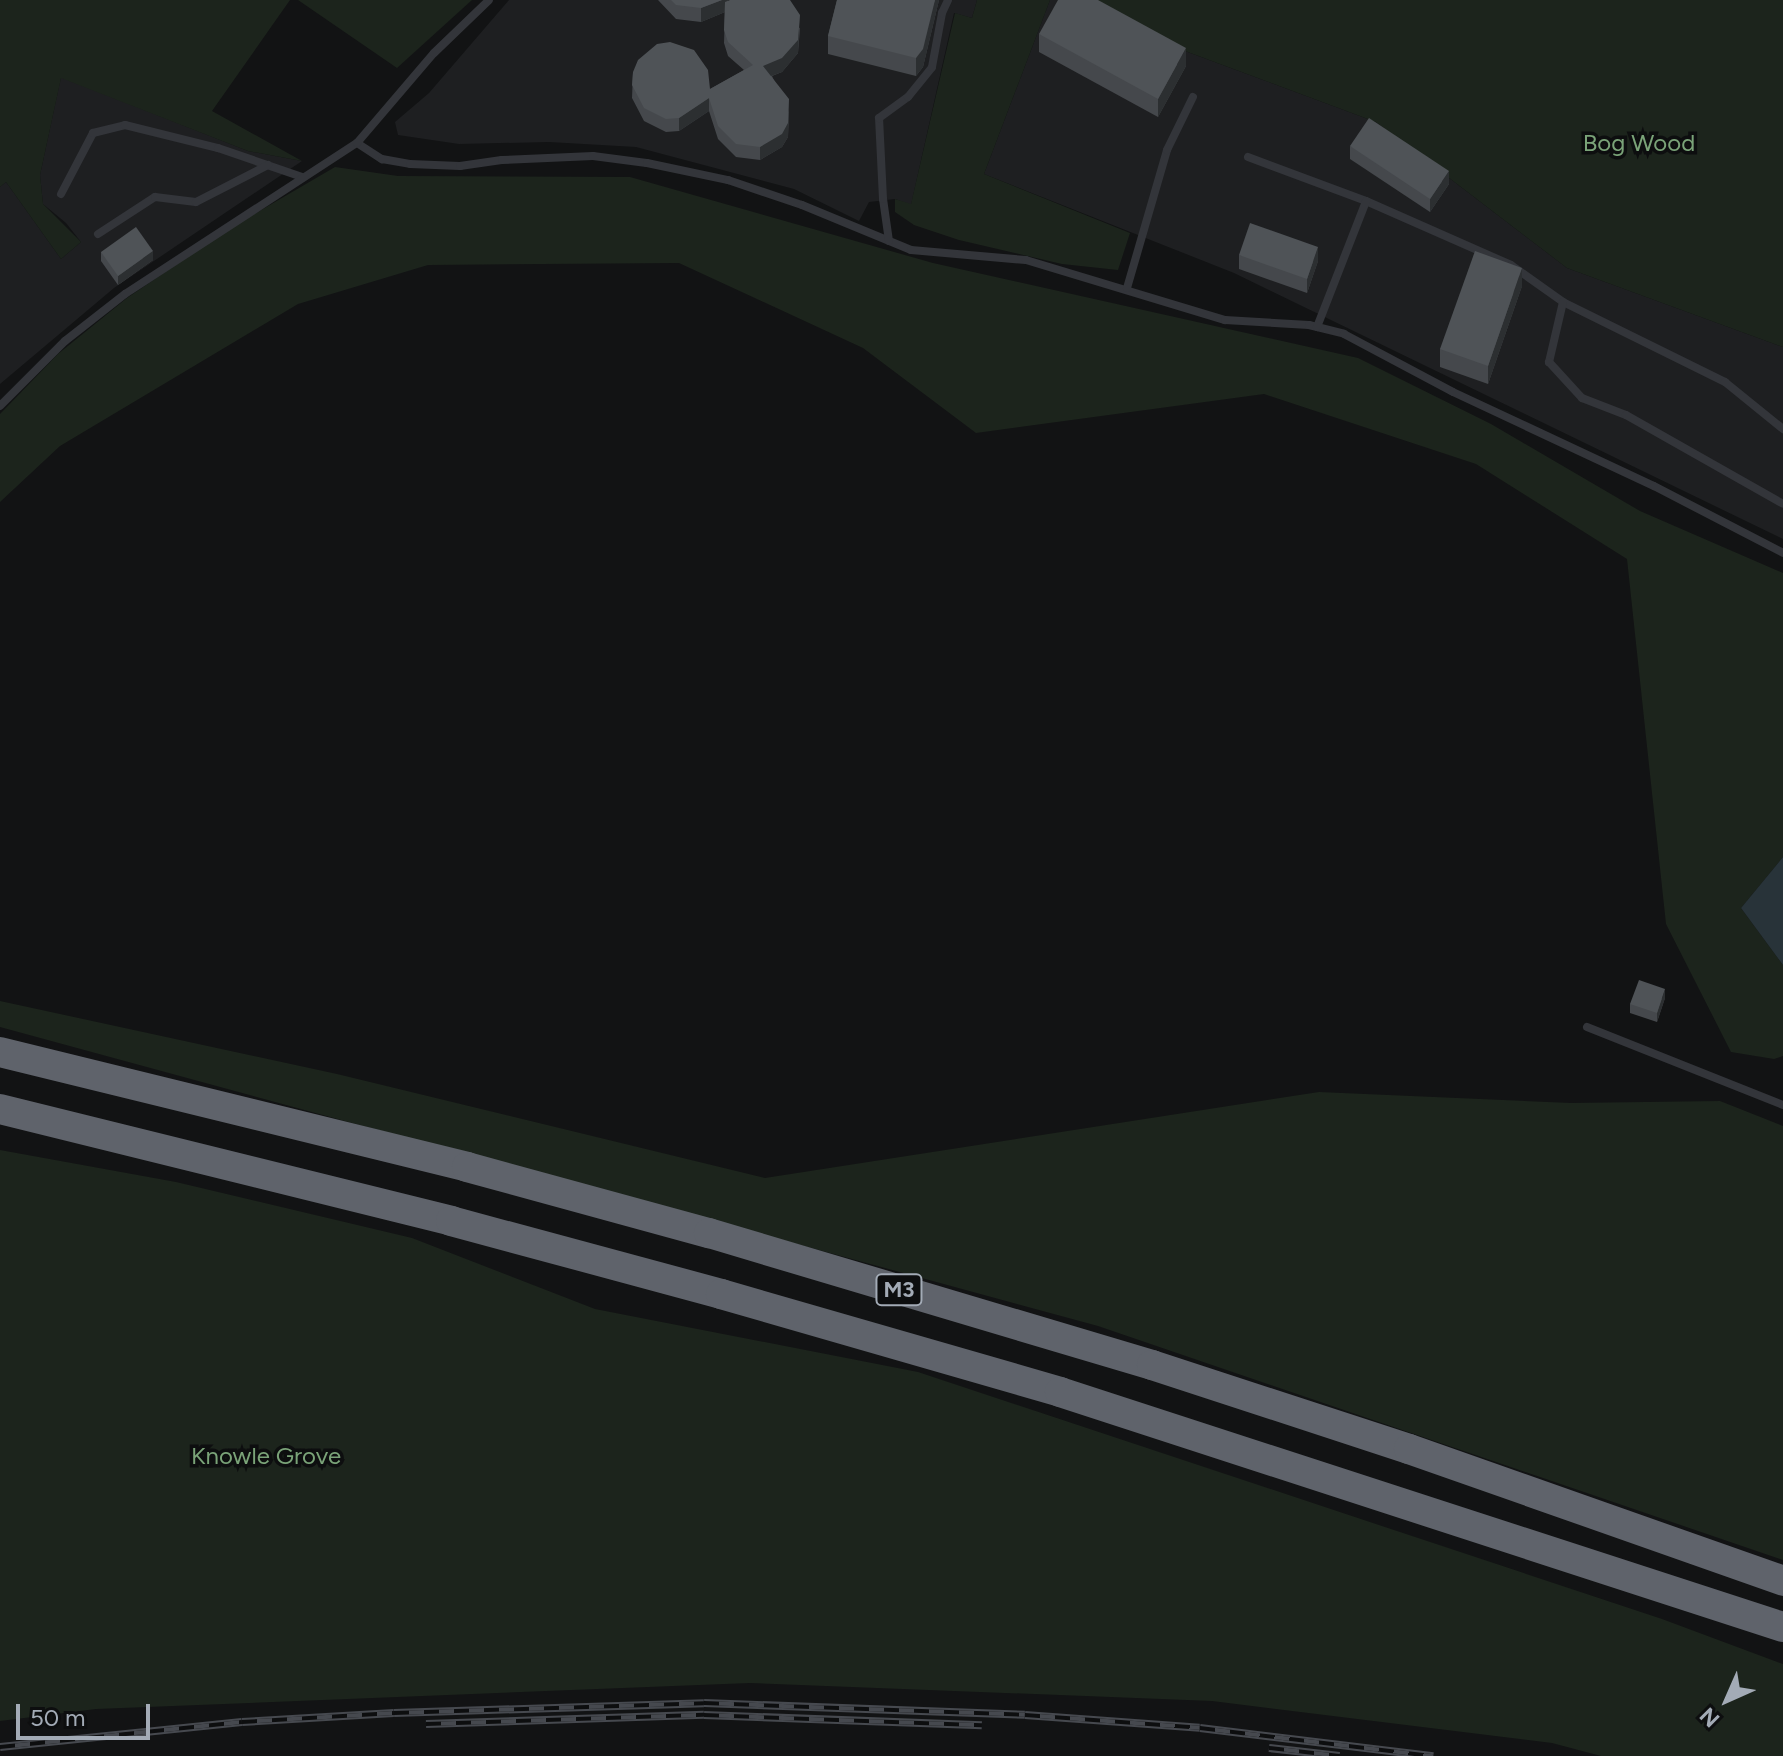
<!DOCTYPE html>
<style>
body{margin:0}
#map{position:relative;width:1783px;height:1756px;overflow:hidden;background:#121314;font-family:Figtree,sans-serif}
div>[style]{position:absolute}
[style*='--x']{left:calc(var(--x)*1px);top:calc(var(--y)*1px);width:calc(var(--w)*1px);rotate:calc(var(--a)*1deg)}
.built>*{inset:0;background:#1e1f21}
.green>*{inset:0;background:#1c241c}
.water>*{inset:0;background:#283339}
.service>*{height:8px;margin:-4px;padding:0 4px;transform-origin:4px;border-radius:4px;background:#33353a}
.motorway>*{height:30px;margin:-15px;padding:0 15px;transform-origin:15px;border-radius:15px;background:#5f636b}
.rail>*{height:8px;margin-top:-4px;transform-origin:0;background:repeating-linear-gradient(90deg,#0d0e0f 0 15px,#46494f 0 30px);box-sizing:border-box;border-block:2px solid #46494f}
.wall>*{inset:0;background:#45484c}
.shaded-wall>*{inset:0;background:#2c2f31}
.building>*{inset:0;background:#4f5357}
span{translate:-50% -50%;white-space:nowrap;text-align:center;line-height:1.15;-webkit-text-stroke:7px #0d0e0f;paint-order:stroke}
.shield-label span{padding:2px 6px;background:#0d0e0f;border:2px solid;border-radius:6px;-webkit-text-stroke-width:0}
.shield-label{font-size:22px;color:#a3abb6;font-weight:700}
.park-label{font-size:24px;color:#7aa378}
.north{position:absolute;left:1687px;top:1660px;width:80px;height:80px;-webkit-text-stroke:6px #0d0e0f;paint-order:stroke;rotate:225deg;font-size:22px;font-weight:700;line-height:32px;text-align:center;color:#a3abb6}
.north::after{content:'';display:block;margin:auto;width:28px;height:36px;background:#a3abb6;clip-path:polygon(50% 0,100% 100%,50% 72%,0 100%)}
.scale{position:absolute;left:16px;top:1704px;width:134px;height:36px;box-sizing:border-box;border:4px solid #a3abb6;border-top:0;padding-left:10px;font-size:24px;line-height:28px;white-space:nowrap;color:#a3abb6;-webkit-text-stroke:6px #0d0e0f;paint-order:stroke}
</style>
<div id="map">
<div class="built">
<i style="clip-path:polygon(509px 0,977px 0,972px 18px,954px 13px,911px 205px,895px 199px,869px 202px,859px 221px,794px 189px,636px 147px,549px 142px,459px 144px,398px 135px,395px 122px,429px 93px)"></i>
<i style="clip-path:polygon(1050px 0,1095px 0,1185px 51px,1376px 122px,1567px 268px,1783px 347px,1783px 539px,1234px 273px,984px 174px)"></i>
<i style="clip-path:polygon(61px 77px,248px 151px,302px 161px,114px 288px,0 384px,0 187px,6px 182px,61px 259px,81px 242px,66px 223px,43px 204px,40px 175px)"></i>
</div>
<div class="green">
<i style="clip-path:polygon(0 0,290px 0,212px 111px,302px 161px,248px 151px,61px 78px,40px 175px,43px 204px,81px 242px,61px 259px,6px 182px,0 187px)"></i>
<i style="clip-path:polygon(298px 0,472px 0,397px 68px)"></i>
<i style="clip-path:polygon(977px 0,1050px 0,984px 174px,1130px 233px,1118px 270px,1062px 264px,959px 240px,914px 225px,895px 212px,895px 199px,911px 204px,955px 13px,972px 18px)"></i>
<i style="clip-path:polygon(1095px 0,1783px 0,1783px 347px,1567px 268px,1376px 122px,1185px 51px)"></i>
<i style="clip-path:polygon(335px 167px,398px 176px,630px 177px,933px 263px,1358px 358px,1491px 424px,1640px 511px,1783px 573px,1783px 857px,1741px 908px,1783px 965px,1783px 1056px,1774px 1059px,1731px 1052px,1666px 924px,1627px 559px,1476px 464px,1264px 394px,976px 433px,863px 348px,679px 263px,428px 265px,298px 304px,60px 446px,0 502px,0 414px,58px 354px,127px 298px,232px 227px)"></i>
<i style="clip-path:polygon(0 1001px,337px 1074px,765px 1178px,1319px 1092px,1571px 1103px,1720px 1101px,1783px 1126px,1783px 1560px,1098px 1326px,0 1027px)"></i>
<i style="clip-path:polygon(0 1150px,176px 1182px,412px 1238px,595px 1309px,918px 1372px,1662px 1619px,1783px 1664px,1783px 1756px,1601px 1756px,1552px 1743px,1212px 1701px,750px 1683px,96px 1709px,0 1721px)"></i>
</div>
<div class="water">
<i style="clip-path:polygon(1783px 857px,1783px 965px,1741px 908px)"></i>
</div>
<div class="service">
<i style="--x:357;--y:143;--w:30;--a:33"></i>
<i style="--x:382;--y:159;--w:28;--a:10"></i>
<i style="--x:410;--y:164;--w:50;--a:2.3"></i>
<i style="--x:460;--y:166;--w:42;--a:-8.1"></i>
<i style="--x:502;--y:160;--w:91;--a:-2.5"></i>
<i style="--x:593;--y:156;--w:54;--a:7.4"></i>
<i style="--x:647;--y:163;--w:83;--a:11.9"></i>
<i style="--x:728;--y:180;--w:78;--a:18.7"></i>
<i style="--x:802;--y:205;--w:118;--a:22.4"></i>
<i style="--x:911;--y:250;--w:115;--a:5"></i>
<i style="--x:1026;--y:260;--w:208;--a:16.8"></i>
<i style="--x:1225;--y:320;--w:84;--a:3.4"></i>
<i style="--x:1309;--y:325;--w:36;--a:14"></i>
<i style="--x:1344;--y:334;--w:123;--a:28"></i>
<i style="--x:1453;--y:392;--w:222;--a:25.1"></i>
<i style="--x:1654;--y:486;--w:145;--a:27.4"></i>
<i style="--x:1248;--y:157;--w:126;--a:20.4"></i>
<i style="--x:1366;--y:201;--w:158;--a:23.8"></i>
<i style="--x:1511;--y:265;--w:64;--a:35.4"></i>
<i style="--x:1563;--y:302;--w:181;--a:26.3"></i>
<i style="--x:1725;--y:382;--w:75;--a:39"></i>
<i style="--x:61;--y:194;--w:69;--a:-62.3"></i>
<i style="--x:93;--y:133;--w:33;--a:-14"></i>
<i style="--x:125;--y:125;--w:96;--a:13.9"></i>
<i style="--x:218;--y:148;--w:89;--a:19"></i>
<i style="--x:98;--y:234;--w:68;--a:-33"></i>
<i style="--x:155;--y:197;--w:41;--a:7"></i>
<i style="--x:196;--y:202;--w:81;--a:-27.2"></i>
<i style="--x:889;--y:241;--w:42;--a:-98.1"></i>
<i style="--x:883;--y:199;--w:81;--a:-92.8"></i>
<i style="--x:879;--y:118;--w:36;--a:-36"></i>
<i style="--x:908;--y:97;--w:38;--a:-51"></i>
<i style="--x:932;--y:67;--w:55;--a:-79.5"></i>
<i style="--x:942;--y:13;--w:14;--a:-65"></i>
<i style="--x:1127;--y:288;--w:144;--a:-73.8"></i>
<i style="--x:1167;--y:150;--w:59;--a:-63.9"></i>
<i style="--x:1563;--y:302;--w:62;--a:103.1"></i>
<i style="--x:1549;--y:362;--w:49;--a:47.5"></i>
<i style="--x:1582;--y:398;--w:47;--a:21.1"></i>
<i style="--x:1626;--y:415;--w:180;--a:29.5"></i>
<i style="--x:1317;--y:327;--w:135;--a:-68.7"></i>
<i style="--x:0;--y:406;--w:92;--a:-45"></i>
<i style="--x:65;--y:341;--w:76;--a:-38.1"></i>
<i style="--x:125;--y:294;--w:277;--a:-33.1"></i>
<i style="--x:357;--y:143;--w:118;--a:-49.5"></i>
<i style="--x:434;--y:53;--w:76;--a:-43.9"></i>
<i style="--x:1587;--y:1027;--w:211;--a:21.7"></i>
</div>
<div class="motorway">
<i style="--x:0;--y:1052;--w:481;--a:13.8"></i>
<i style="--x:467;--y:1167;--w:251;--a:15.3"></i>
<i style="--x:709;--y:1233;--w:462;--a:16.6"></i>
<i style="--x:1152;--y:1365;--w:270;--a:18.1"></i>
<i style="--x:1409;--y:1449;--w:397;--a:19.4"></i>
<i style="--x:0;--y:1109;--w:465;--a:13.9"></i>
<i style="--x:451;--y:1221;--w:280;--a:15.1"></i>
<i style="--x:721;--y:1294;--w:353;--a:16.1"></i>
<i style="--x:1060;--y:1392;--w:760;--a:18.01"></i>
</div>
<div class="rail">
<i style="--x:426;--y:1724;--w:278;--a:-1.9"></i>
<i style="--x:704;--y:1715;--w:278;--a:2.1"></i>
<i style="--x:0;--y:1747;--w:243;--a:-5.9"></i>
<i style="--x:242;--y:1722;--w:152;--a:-3.4"></i>
<i style="--x:394;--y:1713;--w:310;--a:-1.8"></i>
<i style="--x:704;--y:1703;--w:321;--a:2.1"></i>
<i style="--x:1025;--y:1715;--w:175;--a:4.2"></i>
<i style="--x:1200;--y:1728;--w:235;--a:6.9"></i>
<i style="--x:1269;--y:1748;--w:71;--a:6.4"></i>
</div>
<div class="wall">
<i style="clip-path:polygon(658px 0,728px 0,728px 1px,800px 28px,798px 53px,782px 72px,772px 76px,789px 112px,788px 137px,782px 147px,760px 160px,736px 157px,718px 139px,709px 111px,679px 131px,666px 132px,644px 121px,632px 98px,633px 72px,710px 89px,744px 70px,728px 56px,724px 43px,725px 12px,701px 22px,676px 19px)"></i>
<i style="clip-path:polygon(837px 0,939px 0,923px 67px,916px 76px,828px 54px,828px 36px)"></i>
<i style="clip-path:polygon(1039px 34px,1186px 66px,1158px 117px,1039px 52px)"></i>
<i style="clip-path:polygon(1350px 146px,1449px 184px,1430px 212px,1350px 159px)"></i>
<i style="clip-path:polygon(101px 252px,153px 260px,118px 285px,101px 261px)"></i>
<i style="clip-path:polygon(1239px 255px,1318px 261px,1307px 293px,1239px 269px)"></i>
<i style="clip-path:polygon(1522px 286px,1488px 384px,1440px 367px,1440px 349px)"></i>
<i style="clip-path:polygon(1665px 998px,1657px 1022px,1630px 1013px,1630px 1004px)"></i>
</div>
<div class="shaded-wall">
<i style="clip-path:polygon(722px 0,728px 0,725px 12px,701px 22px,701px 8px)"></i>
<i style="clip-path:polygon(935px 0,939px 0,923px 67px,916px 76px,916px 58px)"></i>
<i style="clip-path:polygon(800px 15px,798px 53px,782px 72px,763px 79px,763px 66px)"></i>
<i style="clip-path:polygon(1186px 48px,1186px 66px,1158px 117px,1158px 99px)"></i>
<i style="clip-path:polygon(709px 98px,709px 111px,679px 131px,679px 118px)"></i>
<i style="clip-path:polygon(789px 99px,788px 137px,782px 147px,760px 160px,760px 147px)"></i>
<i style="clip-path:polygon(1449px 171px,1449px 184px,1430px 212px,1430px 199px)"></i>
<i style="clip-path:polygon(1318px 247px,1318px 261px,1307px 293px,1307px 279px)"></i>
<i style="clip-path:polygon(153px 251px,153px 260px,118px 285px,118px 276px)"></i>
<i style="clip-path:polygon(1522px 268px,1522px 286px,1488px 384px,1488px 366px)"></i>
<i style="clip-path:polygon(1665px 989px,1665px 998px,1657px 1022px,1657px 1013px)"></i>
</div>
<div class="building">
<i style="clip-path:polygon(671px 0,722px 0,701px 8px,676px 5px)"></i>
<i style="clip-path:polygon(730px 0,790px 0,800px 15px,798px 40px,782px 58px,763px 66px,789px 99px,788px 123px,782px 134px,760px 147px,736px 144px,718px 126px,709px 98px,679px 118px,666px 119px,644px 108px,632px 85px,633px 72px,638px 60px,657px 44px,670px 42px,694px 50px,708px 70px,710px 89px,753px 65px,728px 42px,724px 30px,725px 2px)"></i>
<i style="clip-path:polygon(837px 0,935px 0,923px 49px,916px 58px,828px 36px)"></i>
<i style="clip-path:polygon(1058px 0,1098px 0,1186px 48px,1158px 99px,1039px 34px)"></i>
<i style="clip-path:polygon(1369px 118px,1449px 171px,1430px 199px,1350px 146px)"></i>
<i style="clip-path:polygon(1250px 223px,1318px 247px,1307px 279px,1239px 255px)"></i>
<i style="clip-path:polygon(136px 227px,153px 251px,118px 276px,101px 252px)"></i>
<i style="clip-path:polygon(1475px 251px,1522px 268px,1488px 366px,1440px 349px)"></i>
<i style="clip-path:polygon(1639px 980px,1665px 989px,1657px 1013px,1630px 1004px)"></i>
</div>
<div class="shield-label">
<span style="left:899px;top:1290px">M3</span>
</div>
<div class="park-label">
<span style="left:1639px;top:143px">Bog Wood</span>
<span style="left:266px;top:1456px">Knowle Grove</span>
</div>
<div class="north">N</div>
<div class="scale">50 m</div>
</div>
